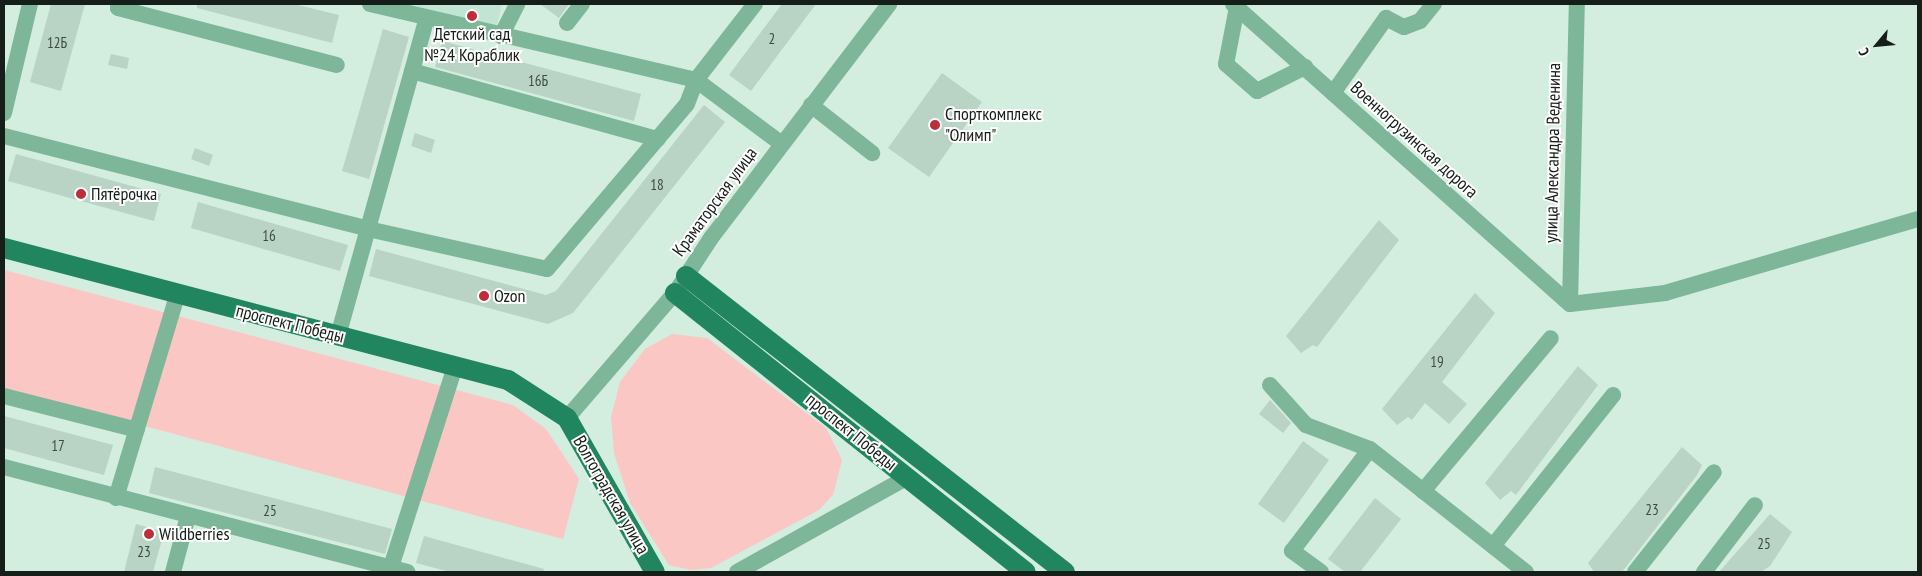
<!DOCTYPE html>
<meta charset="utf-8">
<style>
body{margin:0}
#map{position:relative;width:1922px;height:576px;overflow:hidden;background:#d3eddf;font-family:"PT Sans Narrow",sans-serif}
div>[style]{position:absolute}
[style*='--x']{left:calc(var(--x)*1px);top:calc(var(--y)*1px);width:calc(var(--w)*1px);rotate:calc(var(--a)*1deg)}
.built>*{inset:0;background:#c2e4d2}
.green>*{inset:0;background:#fac7c4}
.building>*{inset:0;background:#b9d3c5}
.minor>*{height:16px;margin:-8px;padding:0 8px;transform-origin:8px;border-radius:8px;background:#7db699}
.major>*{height:20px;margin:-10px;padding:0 10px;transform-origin:10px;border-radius:10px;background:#21865f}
.dots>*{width:14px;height:14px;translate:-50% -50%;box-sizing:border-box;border:2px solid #fff;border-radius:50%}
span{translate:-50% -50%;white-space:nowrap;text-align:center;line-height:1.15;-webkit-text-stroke:4px #fff;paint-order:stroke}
.number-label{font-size:15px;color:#3e4b44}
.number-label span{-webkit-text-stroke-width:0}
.poi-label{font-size:18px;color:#151e19}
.left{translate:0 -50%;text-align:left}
.street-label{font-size:18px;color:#151e19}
.frame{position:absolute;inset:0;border:5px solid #151e19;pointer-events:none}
.north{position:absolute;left:1852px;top:20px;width:50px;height:50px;-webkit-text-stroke:4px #fff;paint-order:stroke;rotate:242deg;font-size:14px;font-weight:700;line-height:20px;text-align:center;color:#151e19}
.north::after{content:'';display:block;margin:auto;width:18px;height:22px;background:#151e19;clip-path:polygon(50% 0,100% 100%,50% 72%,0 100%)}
</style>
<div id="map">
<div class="built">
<i style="clip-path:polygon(396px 4px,502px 4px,496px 29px)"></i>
</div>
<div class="green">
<i style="clip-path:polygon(4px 270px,513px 405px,546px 429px,579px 479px,563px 539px,4px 388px)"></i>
<i style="clip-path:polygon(672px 334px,707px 338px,826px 428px,842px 460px,833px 495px,819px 510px,711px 568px,691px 570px,669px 565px,630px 503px,614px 453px,611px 417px,620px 382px,645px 349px)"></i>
</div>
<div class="building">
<i style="clip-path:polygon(51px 4px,85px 4px,61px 91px,30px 82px)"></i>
<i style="clip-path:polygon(197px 4px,294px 4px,339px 15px,332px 43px,197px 8px)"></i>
<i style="clip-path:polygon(540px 4px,569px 4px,559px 18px)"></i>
<i style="clip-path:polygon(782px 4px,816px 4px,751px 91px,729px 75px)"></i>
<i style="clip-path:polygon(383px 29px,409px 37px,369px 179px,342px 171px)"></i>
<i style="clip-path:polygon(442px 41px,641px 94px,634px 121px,435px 67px)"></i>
<i style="clip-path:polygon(111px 54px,129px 58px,127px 69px,108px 65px)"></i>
<i style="clip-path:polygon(942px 73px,982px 102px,929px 177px,888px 148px)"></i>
<i style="clip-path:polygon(704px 105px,725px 122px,573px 313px,548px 324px,369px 276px,376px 249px,546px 295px,556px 291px)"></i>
<i style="clip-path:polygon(415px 133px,435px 140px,431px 153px,411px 146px)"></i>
<i style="clip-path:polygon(195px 148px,213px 155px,209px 166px,191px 159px)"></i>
<i style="clip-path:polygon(16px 154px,161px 194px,154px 221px,8px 181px)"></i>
<i style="clip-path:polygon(198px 202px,348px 245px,340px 271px,191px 228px)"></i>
<i style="clip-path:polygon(1379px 220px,1399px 240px,1317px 347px,1313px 345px,1301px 353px,1286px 336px)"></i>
<i style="clip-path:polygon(1475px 293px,1495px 313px,1442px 382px,1467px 404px,1449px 424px,1425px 403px,1412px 420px,1408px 417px,1397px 425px,1382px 409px)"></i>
<i style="clip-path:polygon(1578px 366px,1598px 385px,1516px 495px,1511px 491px,1500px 500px,1485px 483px)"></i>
<i style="clip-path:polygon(1270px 400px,1291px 423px,1283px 433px,1259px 414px)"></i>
<i style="clip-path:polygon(4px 416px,113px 445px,104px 475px,4px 448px)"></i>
<i style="clip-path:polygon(1303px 441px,1329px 460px,1284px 523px,1258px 504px)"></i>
<i style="clip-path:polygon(1682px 447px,1702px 465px,1697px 475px,1622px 572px,1594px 572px,1588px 563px)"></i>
<i style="clip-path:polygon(155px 467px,392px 529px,385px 554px,149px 493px)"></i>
<i style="clip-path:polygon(1375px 498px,1401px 519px,1360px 572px,1345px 572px,1328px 559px)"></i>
<i style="clip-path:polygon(1770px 514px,1792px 532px,1770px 566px,1761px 572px,1719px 572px)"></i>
<i style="clip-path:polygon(136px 524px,164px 532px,153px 572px,124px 572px)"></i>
<i style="clip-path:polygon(424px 536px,544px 569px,543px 572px,450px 572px,416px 563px)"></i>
</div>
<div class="minor">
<i style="--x:119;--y:4;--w:4;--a:104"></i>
<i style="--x:118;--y:8;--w:226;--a:14.6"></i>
<i style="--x:370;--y:4;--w:335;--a:13.1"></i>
<i style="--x:696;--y:80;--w:107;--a:36.7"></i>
<i style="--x:1233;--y:4;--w:451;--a:41.7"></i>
<i style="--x:1237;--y:7;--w:58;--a:100.9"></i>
<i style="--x:1226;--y:64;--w:41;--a:41.1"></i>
<i style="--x:1257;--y:91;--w:54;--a:-26.6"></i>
<i style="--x:567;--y:23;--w:24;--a:-52"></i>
<i style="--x:501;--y:36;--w:36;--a:-63"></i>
<i style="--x:412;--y:71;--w:255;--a:15.5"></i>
<i style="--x:1333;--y:93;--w:92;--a:-54.8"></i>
<i style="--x:1386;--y:18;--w:20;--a:27"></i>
<i style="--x:1404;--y:27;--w:17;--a:-21"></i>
<i style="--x:1420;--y:21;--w:22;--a:-51"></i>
<i style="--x:811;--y:105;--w:78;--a:38.2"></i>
<i style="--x:4;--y:113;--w:112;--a:-76.6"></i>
<i style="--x:4;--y:136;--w:376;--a:14.3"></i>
<i style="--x:368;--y:229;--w:183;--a:12.6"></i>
<i style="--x:547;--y:269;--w:216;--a:-49.7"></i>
<i style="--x:687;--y:104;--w:26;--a:-69"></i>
<i style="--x:696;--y:80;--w:96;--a:-52.2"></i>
<i style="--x:1570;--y:304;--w:96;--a:-6.6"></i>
<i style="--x:1665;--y:293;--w:264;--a:-16.3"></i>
<i style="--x:1570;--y:304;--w:300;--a:-88.7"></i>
<i style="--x:338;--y:336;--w:330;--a:-74.4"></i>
<i style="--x:1270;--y:385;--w:54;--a:48"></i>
<i style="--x:1306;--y:425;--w:68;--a:20.6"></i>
<i style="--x:1370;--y:449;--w:199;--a:38.3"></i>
<i style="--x:4;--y:396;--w:137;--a:14.3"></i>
<i style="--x:567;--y:418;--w:165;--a:-49.2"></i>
<i style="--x:675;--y:293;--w:66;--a:-56.8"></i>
<i style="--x:711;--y:238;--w:294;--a:-52.7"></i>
<i style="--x:4;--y:467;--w:417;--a:14.6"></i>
<i style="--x:1423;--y:491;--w:199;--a:-50.1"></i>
<i style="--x:116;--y:498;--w:211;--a:-73.2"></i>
<i style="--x:1493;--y:546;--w:193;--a:-51.5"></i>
<i style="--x:391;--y:567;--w:211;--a:-72.3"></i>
<i style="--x:173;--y:572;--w:58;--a:-75"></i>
<i style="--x:737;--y:572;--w:193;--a:-29.1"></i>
<i style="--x:1321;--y:572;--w:36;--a:-144"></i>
<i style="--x:1292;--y:551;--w:128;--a:-52.6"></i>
<i style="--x:1635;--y:572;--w:127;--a:-51.7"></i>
<i style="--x:1704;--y:572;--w:84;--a:-52.7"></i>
</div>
<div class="major">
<i style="--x:4;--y:248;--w:521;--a:14.68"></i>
<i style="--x:508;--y:380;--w:70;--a:32.8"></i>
<i style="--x:567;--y:418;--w:177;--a:60.3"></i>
<i style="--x:686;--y:276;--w:481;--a:38"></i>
<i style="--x:675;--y:293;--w:448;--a:38.5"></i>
</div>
<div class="dots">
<i style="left:472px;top:16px;background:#be2d3a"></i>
<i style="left:935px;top:125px;background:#be2d3a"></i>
<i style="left:81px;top:194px;background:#be2d3a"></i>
<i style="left:484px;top:296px;background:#be2d3a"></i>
<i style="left:149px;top:534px;background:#be2d3a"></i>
</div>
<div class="number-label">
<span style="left:772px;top:39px">2</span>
<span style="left:57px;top:43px">12Б</span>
<span style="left:538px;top:81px">16Б</span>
<span style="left:657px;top:185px">18</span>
<span style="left:269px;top:236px">16</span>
<span style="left:1437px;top:362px">19</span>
<span style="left:58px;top:446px">17</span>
<span style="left:1652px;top:510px">23</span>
<span style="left:270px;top:511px">25</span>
<span style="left:1764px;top:544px">25</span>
<span style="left:144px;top:552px">23</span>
</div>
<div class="poi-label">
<span style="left:472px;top:45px">Детский сад<br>№24 Кораблик</span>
<span class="left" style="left:945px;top:125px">Спорткомплекс<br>"Олимп"</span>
<span class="left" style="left:91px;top:194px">Пятёрочка</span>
<span class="left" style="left:494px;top:296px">Ozon</span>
<span class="left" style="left:159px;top:534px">Wildberries</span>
</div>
<div class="street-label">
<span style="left:1414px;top:140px;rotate:42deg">Военногрузинская дорога</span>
<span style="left:1553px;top:153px;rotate:-89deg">улица Александра Веденина</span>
<span style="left:715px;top:202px;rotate:-54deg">Краматорская улица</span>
<span style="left:290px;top:324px;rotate:14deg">проспект Победы</span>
<span style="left:851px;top:432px;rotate:39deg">проспект Победы</span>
<span style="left:611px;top:495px;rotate:60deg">Волгоградская улица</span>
</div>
<div class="frame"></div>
<div class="north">С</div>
</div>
